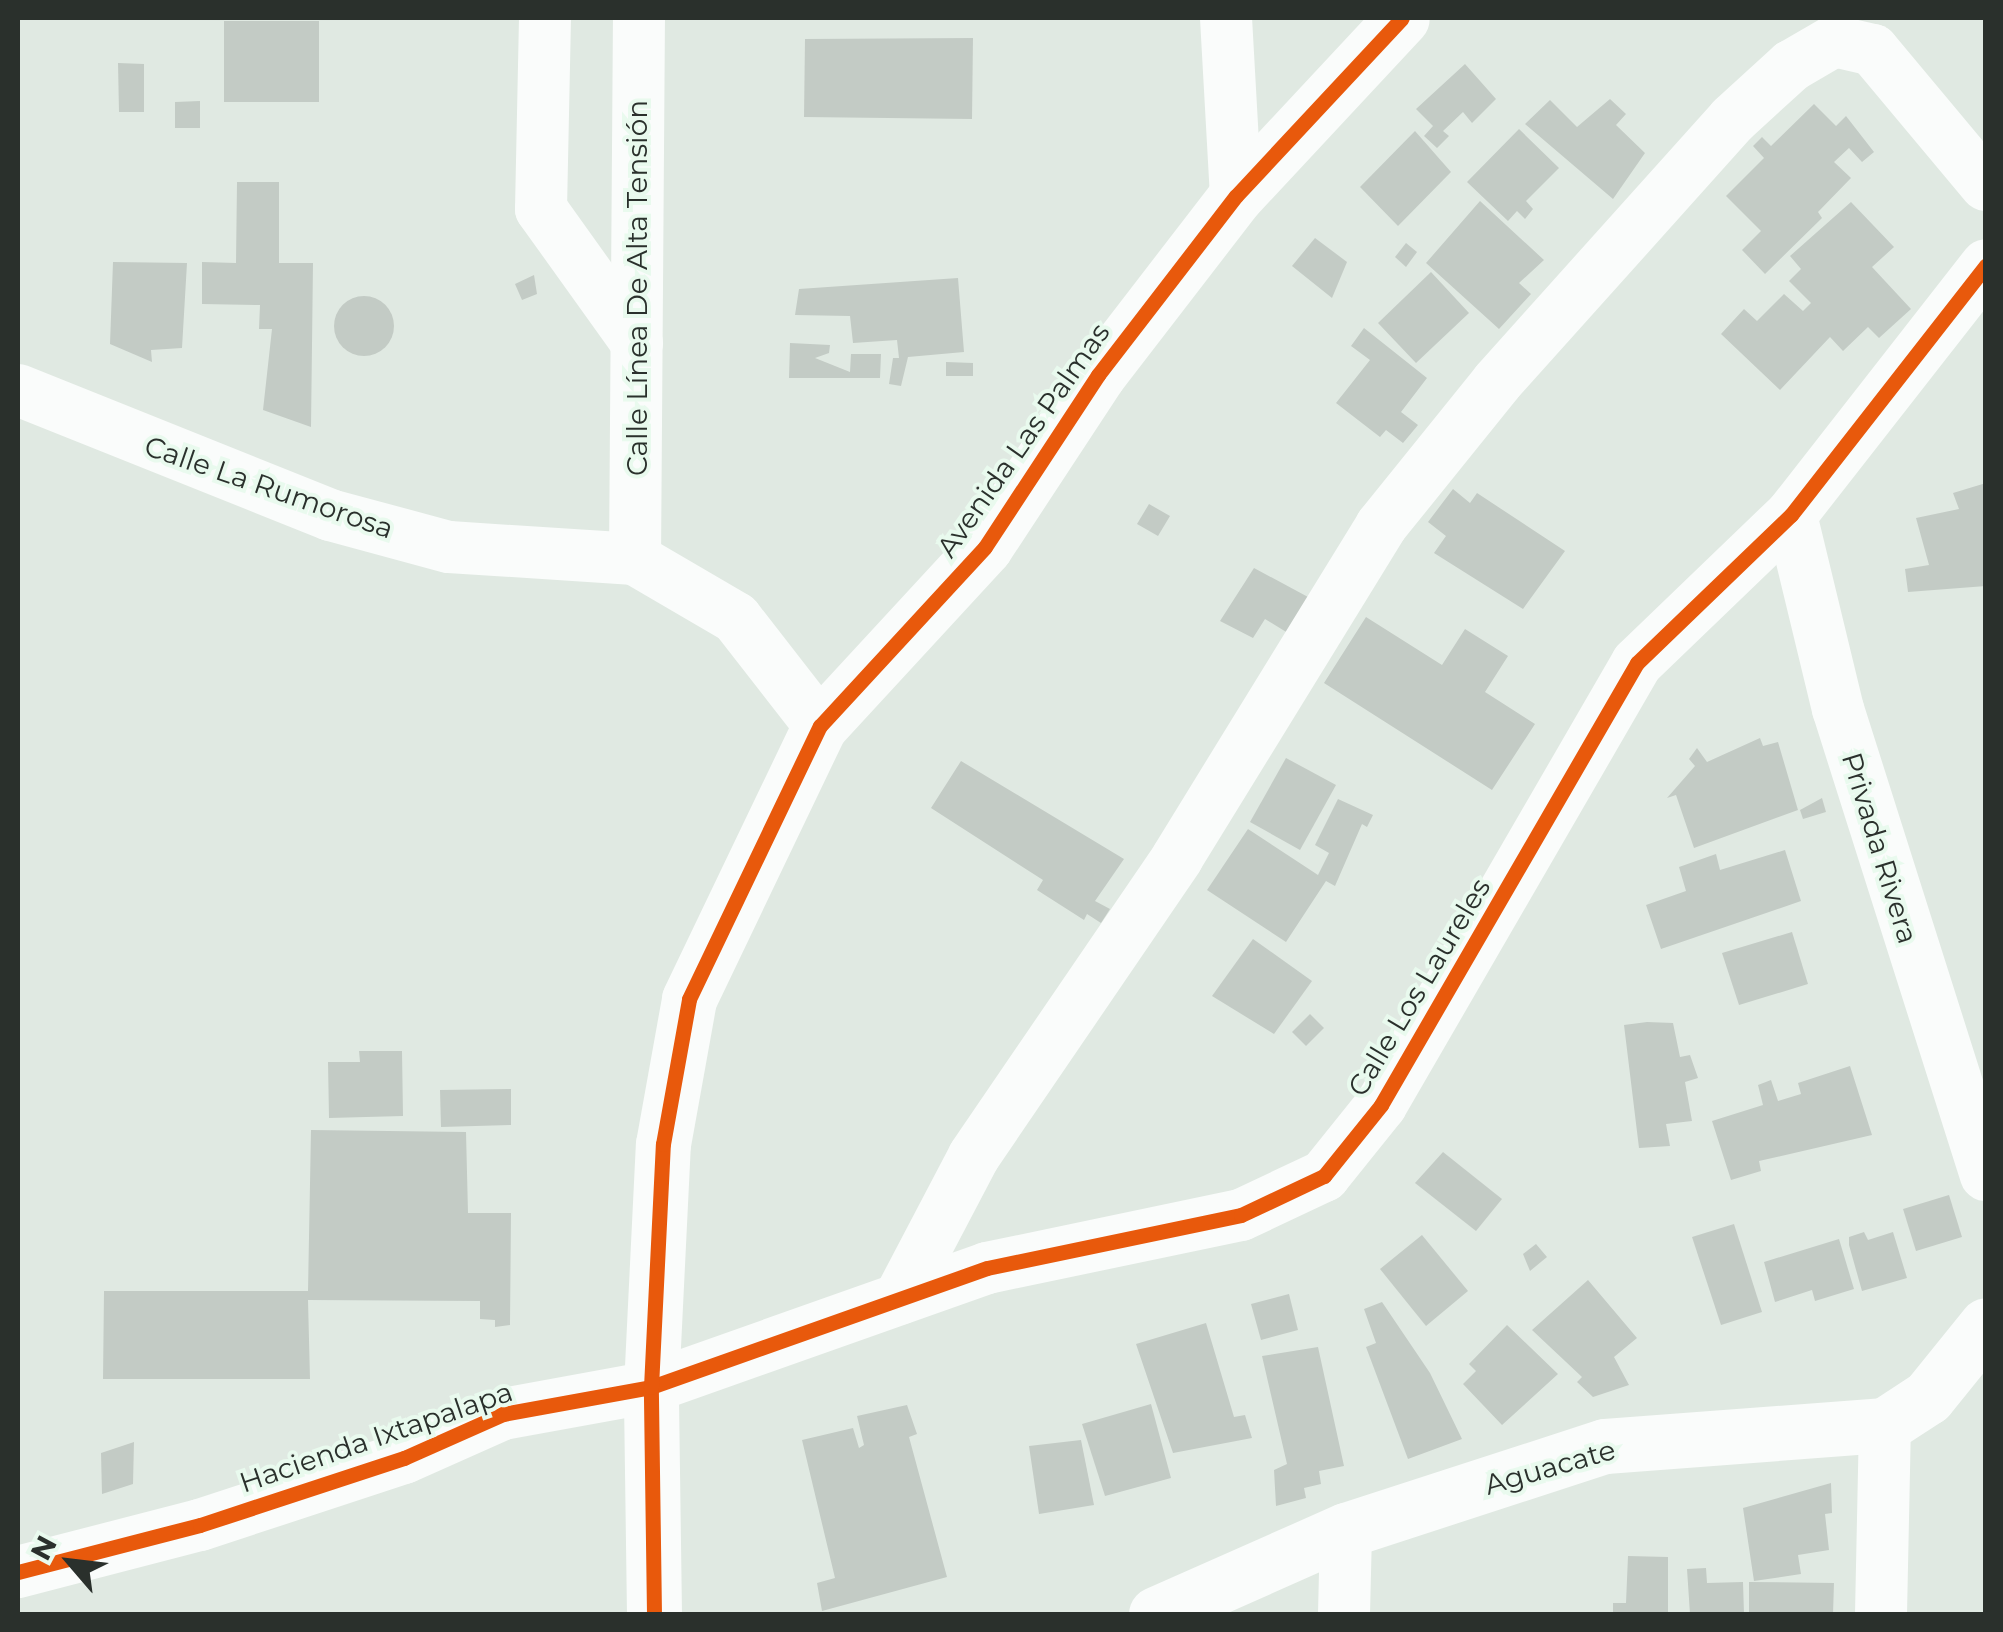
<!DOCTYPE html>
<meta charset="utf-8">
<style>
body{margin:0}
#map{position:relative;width:2003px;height:1632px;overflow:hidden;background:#e0e9e2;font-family:Montserrat,sans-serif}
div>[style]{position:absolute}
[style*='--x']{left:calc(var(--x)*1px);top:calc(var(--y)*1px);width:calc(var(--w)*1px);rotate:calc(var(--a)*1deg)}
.building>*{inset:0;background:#c3cbc5}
.round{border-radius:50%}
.street>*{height:52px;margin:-26px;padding:0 26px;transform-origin:26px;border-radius:26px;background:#fafcfb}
.secondary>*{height:55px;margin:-27.5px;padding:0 27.5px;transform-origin:27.5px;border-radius:27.5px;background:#fafcfb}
.cycleway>*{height:15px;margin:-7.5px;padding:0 7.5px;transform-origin:7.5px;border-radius:7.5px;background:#e8590c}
span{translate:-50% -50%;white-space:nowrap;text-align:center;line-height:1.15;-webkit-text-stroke:8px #e9faee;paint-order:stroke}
.street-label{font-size:28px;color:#2a302c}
.frame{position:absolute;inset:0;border:20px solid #2a302c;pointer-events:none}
.north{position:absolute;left:20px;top:1512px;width:100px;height:100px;-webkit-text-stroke:8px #e9faee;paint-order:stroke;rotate:298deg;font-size:28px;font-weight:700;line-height:40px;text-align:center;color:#2a302c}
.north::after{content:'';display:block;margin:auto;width:35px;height:45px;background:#2a302c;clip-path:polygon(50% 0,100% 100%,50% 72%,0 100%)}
</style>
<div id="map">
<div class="building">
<i style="clip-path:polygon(224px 21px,319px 21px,319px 102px,224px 102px)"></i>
<i style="clip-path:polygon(973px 38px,972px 119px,804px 117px,805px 39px)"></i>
<i style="clip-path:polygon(118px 63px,144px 64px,144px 112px,119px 112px)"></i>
<i style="clip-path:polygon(1465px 64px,1496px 99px,1472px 123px,1463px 112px,1443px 131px,1449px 136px,1437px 148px,1424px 136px,1433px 126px,1416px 109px)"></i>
<i style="clip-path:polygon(1610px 99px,1626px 114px,1616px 125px,1645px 153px,1613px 199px,1525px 124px,1550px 100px,1577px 127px)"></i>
<i style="clip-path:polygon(200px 101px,200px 128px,175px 128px,175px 102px)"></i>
<i style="clip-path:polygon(1814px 104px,1836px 126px,1846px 116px,1874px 152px,1862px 162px,1849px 148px,1834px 162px,1851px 178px,1818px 212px,1822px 218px,1765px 274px,1742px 250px,1761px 231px,1726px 196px,1764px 158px,1753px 146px,1762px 137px,1771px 146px)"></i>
<i style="clip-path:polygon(1519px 129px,1559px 168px,1526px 201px,1533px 209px,1525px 219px,1517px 211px,1508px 221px,1467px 182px)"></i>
<i style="clip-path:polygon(1415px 131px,1451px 172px,1398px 226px,1360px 187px)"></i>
<i style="clip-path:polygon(237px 182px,279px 182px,279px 263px,313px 263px,311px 427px,263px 410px,272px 329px,259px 329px,260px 305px,202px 304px,202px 262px,236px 263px)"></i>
<i style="clip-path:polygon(1480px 201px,1544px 260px,1519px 283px,1531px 294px,1499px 329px,1426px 263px)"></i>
<i style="clip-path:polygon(1851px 202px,1894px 247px,1872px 267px,1911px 309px,1879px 338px,1868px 327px,1843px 351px,1830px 337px,1780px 390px,1721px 334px,1744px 309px,1757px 321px,1784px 294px,1803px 311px,1811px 303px,1789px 281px,1801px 269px,1790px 256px)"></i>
<i style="clip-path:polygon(1315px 238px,1347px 262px,1332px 298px,1292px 266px)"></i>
<i style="clip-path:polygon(1406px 243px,1417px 252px,1406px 267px,1395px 257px)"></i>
<i style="clip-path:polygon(113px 262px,187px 263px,182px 348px,151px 350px,152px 362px,110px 344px)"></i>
<i style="clip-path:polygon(1431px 272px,1469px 313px,1416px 363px,1378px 323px)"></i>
<i style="clip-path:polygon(534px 275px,537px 294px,522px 300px,515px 284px)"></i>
<i style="clip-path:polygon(958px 278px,964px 352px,908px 357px,901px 386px,889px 384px,893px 358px,899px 358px,897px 340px,853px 343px,850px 316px,795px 315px,799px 289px)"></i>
<i class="round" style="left:334px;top:296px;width:60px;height:60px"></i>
<i style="clip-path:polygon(1364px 328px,1427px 378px,1401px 412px,1418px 425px,1403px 443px,1386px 430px,1380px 437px,1336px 403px,1370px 360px,1351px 346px)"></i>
<i style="clip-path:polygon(790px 343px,830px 345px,829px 353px,815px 358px,850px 372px,851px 354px,881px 354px,880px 378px,789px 378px)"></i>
<i style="clip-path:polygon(946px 362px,973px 363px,973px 376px,946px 376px)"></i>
<i style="clip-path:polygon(1986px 483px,1986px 586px,1908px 592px,1905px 569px,1929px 565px,1916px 518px,1959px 509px,1953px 493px)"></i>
<i style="clip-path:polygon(1453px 489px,1470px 503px,1477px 493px,1565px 551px,1523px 609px,1434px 553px,1446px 536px,1428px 522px)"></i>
<i style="clip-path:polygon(1149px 504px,1170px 516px,1158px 536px,1137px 524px)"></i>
<i style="clip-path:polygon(1254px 568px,1321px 604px,1296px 638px,1265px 619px,1253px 638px,1220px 621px)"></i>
<i style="clip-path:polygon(1366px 617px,1442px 665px,1465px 629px,1508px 656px,1485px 692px,1535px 724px,1492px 790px,1324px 683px)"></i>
<i style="clip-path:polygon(1760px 738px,1763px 746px,1778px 742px,1798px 810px,1694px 848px,1676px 795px,1667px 798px,1695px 766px,1689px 759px,1697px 748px,1707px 762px)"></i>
<i style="clip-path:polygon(1286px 758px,1336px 785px,1300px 850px,1250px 822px)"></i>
<i style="clip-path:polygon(961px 761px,1124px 859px,1095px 901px,1110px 909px,1101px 923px,1087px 914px,1084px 920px,1037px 890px,1043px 880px,931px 808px)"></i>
<i style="clip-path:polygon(1822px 798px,1826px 812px,1803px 819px,1800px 810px)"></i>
<i style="clip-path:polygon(1338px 799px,1373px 815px,1367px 827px,1362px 824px,1335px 886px,1326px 881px,1286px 942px,1207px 890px,1248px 829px,1318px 875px,1329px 853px,1315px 845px)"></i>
<i style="clip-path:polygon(1785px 850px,1801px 901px,1661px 949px,1646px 905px,1686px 891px,1679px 867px,1716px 854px,1720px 870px)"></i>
<i style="clip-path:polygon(1792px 932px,1808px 984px,1739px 1005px,1722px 953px)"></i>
<i style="clip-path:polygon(1253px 939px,1312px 981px,1274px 1034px,1212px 996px)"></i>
<i style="clip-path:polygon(1310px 1014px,1324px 1028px,1306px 1046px,1292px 1032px)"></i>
<i style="clip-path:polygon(1647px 1022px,1673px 1023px,1680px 1057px,1690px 1055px,1698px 1078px,1685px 1082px,1692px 1121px,1666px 1124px,1670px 1146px,1639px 1148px,1624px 1025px)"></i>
<i style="clip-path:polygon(359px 1051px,402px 1051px,403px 1116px,329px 1118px,328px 1062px,360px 1062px)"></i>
<i style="clip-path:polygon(1850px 1066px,1872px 1135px,1759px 1161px,1761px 1171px,1731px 1180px,1712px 1121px,1763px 1105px,1758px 1085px,1771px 1080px,1778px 1101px,1801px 1094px,1798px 1083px)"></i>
<i style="clip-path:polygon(511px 1089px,511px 1125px,441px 1127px,440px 1090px)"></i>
<i style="clip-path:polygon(311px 1130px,466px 1132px,468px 1213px,511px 1213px,510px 1325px,495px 1327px,495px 1320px,480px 1319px,480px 1301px,308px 1300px,310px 1379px,103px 1379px,104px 1291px,308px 1291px)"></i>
<i style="clip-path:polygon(1443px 1152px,1502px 1199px,1476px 1231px,1415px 1183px)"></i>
<i style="clip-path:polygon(1949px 1195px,1962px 1237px,1916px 1251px,1903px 1209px)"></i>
<i style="clip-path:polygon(1734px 1224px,1762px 1312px,1721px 1325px,1692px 1237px)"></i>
<i style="clip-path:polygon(1864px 1232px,1868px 1240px,1893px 1232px,1907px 1278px,1862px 1291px,1849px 1245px,1849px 1237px)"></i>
<i style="clip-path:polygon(1422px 1235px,1468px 1291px,1426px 1326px,1380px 1269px)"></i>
<i style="clip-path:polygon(1839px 1239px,1854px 1289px,1815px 1301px,1812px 1290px,1775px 1302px,1764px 1262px)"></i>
<i style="clip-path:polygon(1536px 1244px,1547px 1257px,1530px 1271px,1523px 1254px)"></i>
<i style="clip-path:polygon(1588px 1280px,1637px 1338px,1614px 1357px,1629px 1385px,1593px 1397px,1577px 1382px,1582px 1377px,1532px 1330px)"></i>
<i style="clip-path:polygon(1289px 1294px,1298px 1330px,1261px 1340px,1251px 1304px)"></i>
<i style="clip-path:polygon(1382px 1302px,1430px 1373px,1462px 1439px,1408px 1459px,1366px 1347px,1376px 1343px,1364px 1309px)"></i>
<i style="clip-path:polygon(1206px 1323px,1234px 1417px,1245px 1415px,1252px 1438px,1173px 1453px,1136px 1344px)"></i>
<i style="clip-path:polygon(1507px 1325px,1558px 1374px,1502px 1425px,1463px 1384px,1476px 1371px,1469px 1364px)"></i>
<i style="clip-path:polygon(1318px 1347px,1344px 1466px,1319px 1471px,1321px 1484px,1304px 1488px,1306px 1498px,1276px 1506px,1274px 1470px,1287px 1464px,1262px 1356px)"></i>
<i style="clip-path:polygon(1151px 1404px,1171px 1478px,1105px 1496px,1082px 1424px)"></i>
<i style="clip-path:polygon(907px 1405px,917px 1434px,909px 1437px,947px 1577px,822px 1611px,817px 1583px,835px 1578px,802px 1440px,853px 1428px,859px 1448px,864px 1445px,857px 1416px)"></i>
<i style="clip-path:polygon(1081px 1440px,1094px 1505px,1039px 1514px,1029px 1446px)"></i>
<i style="clip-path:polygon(134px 1442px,133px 1484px,102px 1494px,101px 1453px)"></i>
<i style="clip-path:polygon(1831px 1483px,1832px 1513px,1825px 1514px,1829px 1550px,1798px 1555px,1801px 1574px,1754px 1581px,1743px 1508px)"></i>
<i style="clip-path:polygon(1628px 1556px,1668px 1557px,1668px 1614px,1613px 1614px,1613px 1603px,1626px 1603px)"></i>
<i style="clip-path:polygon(1706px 1568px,1707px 1583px,1743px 1582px,1744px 1614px,1690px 1614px,1687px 1569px)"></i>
<i style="clip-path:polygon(1749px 1582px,1834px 1583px,1833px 1614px,1749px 1614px)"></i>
</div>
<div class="street">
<i style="--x:545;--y:18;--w:191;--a:91.2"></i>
<i style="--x:541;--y:209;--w:165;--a:54.4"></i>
<i style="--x:1226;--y:18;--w:178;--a:86.8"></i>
<i style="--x:18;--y:390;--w:336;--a:21.8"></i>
<i style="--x:330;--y:515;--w:123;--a:15.1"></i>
<i style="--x:449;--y:547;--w:186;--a:3.7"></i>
<i style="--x:635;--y:559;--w:117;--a:30.3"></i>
<i style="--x:736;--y:618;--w:137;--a:52.1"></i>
<i style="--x:1791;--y:515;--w:200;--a:76.4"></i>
<i style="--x:1838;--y:709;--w:489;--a:72.4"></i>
<i style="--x:635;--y:559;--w:541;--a:-89.58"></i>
<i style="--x:899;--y:1299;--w:161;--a:-62.3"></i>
<i style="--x:974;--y:1156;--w:361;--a:-55.7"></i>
<i style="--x:1177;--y:858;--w:390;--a:-58.4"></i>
<i style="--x:1381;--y:526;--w:185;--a:-51.1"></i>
<i style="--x:1497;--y:382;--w:353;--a:-48.1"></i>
<i style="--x:1733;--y:119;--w:79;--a:-42.4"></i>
<i style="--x:1791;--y:66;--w:50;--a:-30.2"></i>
<i style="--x:1834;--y:41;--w:40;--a:13"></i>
<i style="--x:1873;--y:50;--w:176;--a:50.1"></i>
<i style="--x:18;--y:1572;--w:188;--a:-14.5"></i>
<i style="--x:200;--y:1525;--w:215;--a:-18.2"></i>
<i style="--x:404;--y:1458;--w:108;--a:-24"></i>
<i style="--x:503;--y:1414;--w:150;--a:-10.3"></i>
<i style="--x:651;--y:1387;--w:356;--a:-19.5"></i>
<i style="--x:987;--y:1268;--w:259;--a:-11.8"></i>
<i style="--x:1241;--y:1215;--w:92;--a:-25.2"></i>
<i style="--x:1324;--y:1176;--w:91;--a:-51.2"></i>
<i style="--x:1381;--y:1105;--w:511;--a:-59.92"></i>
<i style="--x:1637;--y:663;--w:214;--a:-43.9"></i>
<i style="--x:1791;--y:515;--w:317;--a:-52"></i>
<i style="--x:1344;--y:1614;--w:84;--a:-88.6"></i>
<i style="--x:1881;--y:1614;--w:189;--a:-88.8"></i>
</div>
<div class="secondary">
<i style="--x:654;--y:1614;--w:227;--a:-90.8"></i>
<i style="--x:651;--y:1387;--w:243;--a:-87.2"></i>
<i style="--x:663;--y:1144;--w:147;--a:-79.8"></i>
<i style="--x:689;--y:999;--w:303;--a:-64.4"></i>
<i style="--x:820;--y:726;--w:243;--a:-47.3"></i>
<i style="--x:985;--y:547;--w:206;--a:-56.7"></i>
<i style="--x:1098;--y:375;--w:226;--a:-52.4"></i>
<i style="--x:1236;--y:196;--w:243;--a:-47"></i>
<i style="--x:1156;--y:1614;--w:208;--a:-23.9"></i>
<i style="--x:1346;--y:1530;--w:272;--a:-18"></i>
<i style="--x:1605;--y:1446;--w:281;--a:-4.3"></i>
<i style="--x:1885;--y:1425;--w:51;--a:-33.1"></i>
<i style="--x:1928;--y:1397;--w:92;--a:-51.1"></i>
</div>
<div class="cycleway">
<i style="--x:18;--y:1572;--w:188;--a:-14.5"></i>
<i style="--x:200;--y:1525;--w:215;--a:-18.2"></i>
<i style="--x:404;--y:1458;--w:108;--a:-24"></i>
<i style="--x:503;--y:1414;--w:150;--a:-10.3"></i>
<i style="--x:651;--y:1387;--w:356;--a:-19.5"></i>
<i style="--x:987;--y:1268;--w:259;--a:-11.8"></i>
<i style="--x:1241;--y:1215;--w:92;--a:-25.2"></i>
<i style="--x:1324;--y:1176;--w:91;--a:-51.2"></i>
<i style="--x:1381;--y:1105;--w:511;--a:-59.92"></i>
<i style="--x:1637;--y:663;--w:214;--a:-43.9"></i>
<i style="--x:1791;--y:515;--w:317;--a:-52"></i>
<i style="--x:654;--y:1614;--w:227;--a:-90.8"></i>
<i style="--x:651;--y:1387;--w:243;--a:-87.2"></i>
<i style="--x:663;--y:1144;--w:147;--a:-79.8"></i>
<i style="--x:689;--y:999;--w:303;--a:-64.4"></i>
<i style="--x:820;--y:726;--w:243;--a:-47.3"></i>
<i style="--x:985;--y:547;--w:206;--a:-56.7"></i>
<i style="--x:1098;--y:375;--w:226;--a:-52.4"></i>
<i style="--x:1236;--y:196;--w:243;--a:-47"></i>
</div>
<div class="street-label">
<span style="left:637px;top:288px;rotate:-90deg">Calle Línea De Alta Tensión</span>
<span style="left:1023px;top:440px;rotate:-55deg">Avenida Las Palmas</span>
<span style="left:269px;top:487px;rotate:19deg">Calle La Rumorosa</span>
<span style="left:1880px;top:848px;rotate:73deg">Privada Rivera</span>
<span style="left:1419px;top:987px;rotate:-59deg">Calle Los Laureles</span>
<span style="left:376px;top:1437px;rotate:-19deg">Hacienda Ixtapalapa</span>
<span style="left:1550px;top:1467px;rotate:-16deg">Aguacate</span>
</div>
<div class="frame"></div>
<div class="north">N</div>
</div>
